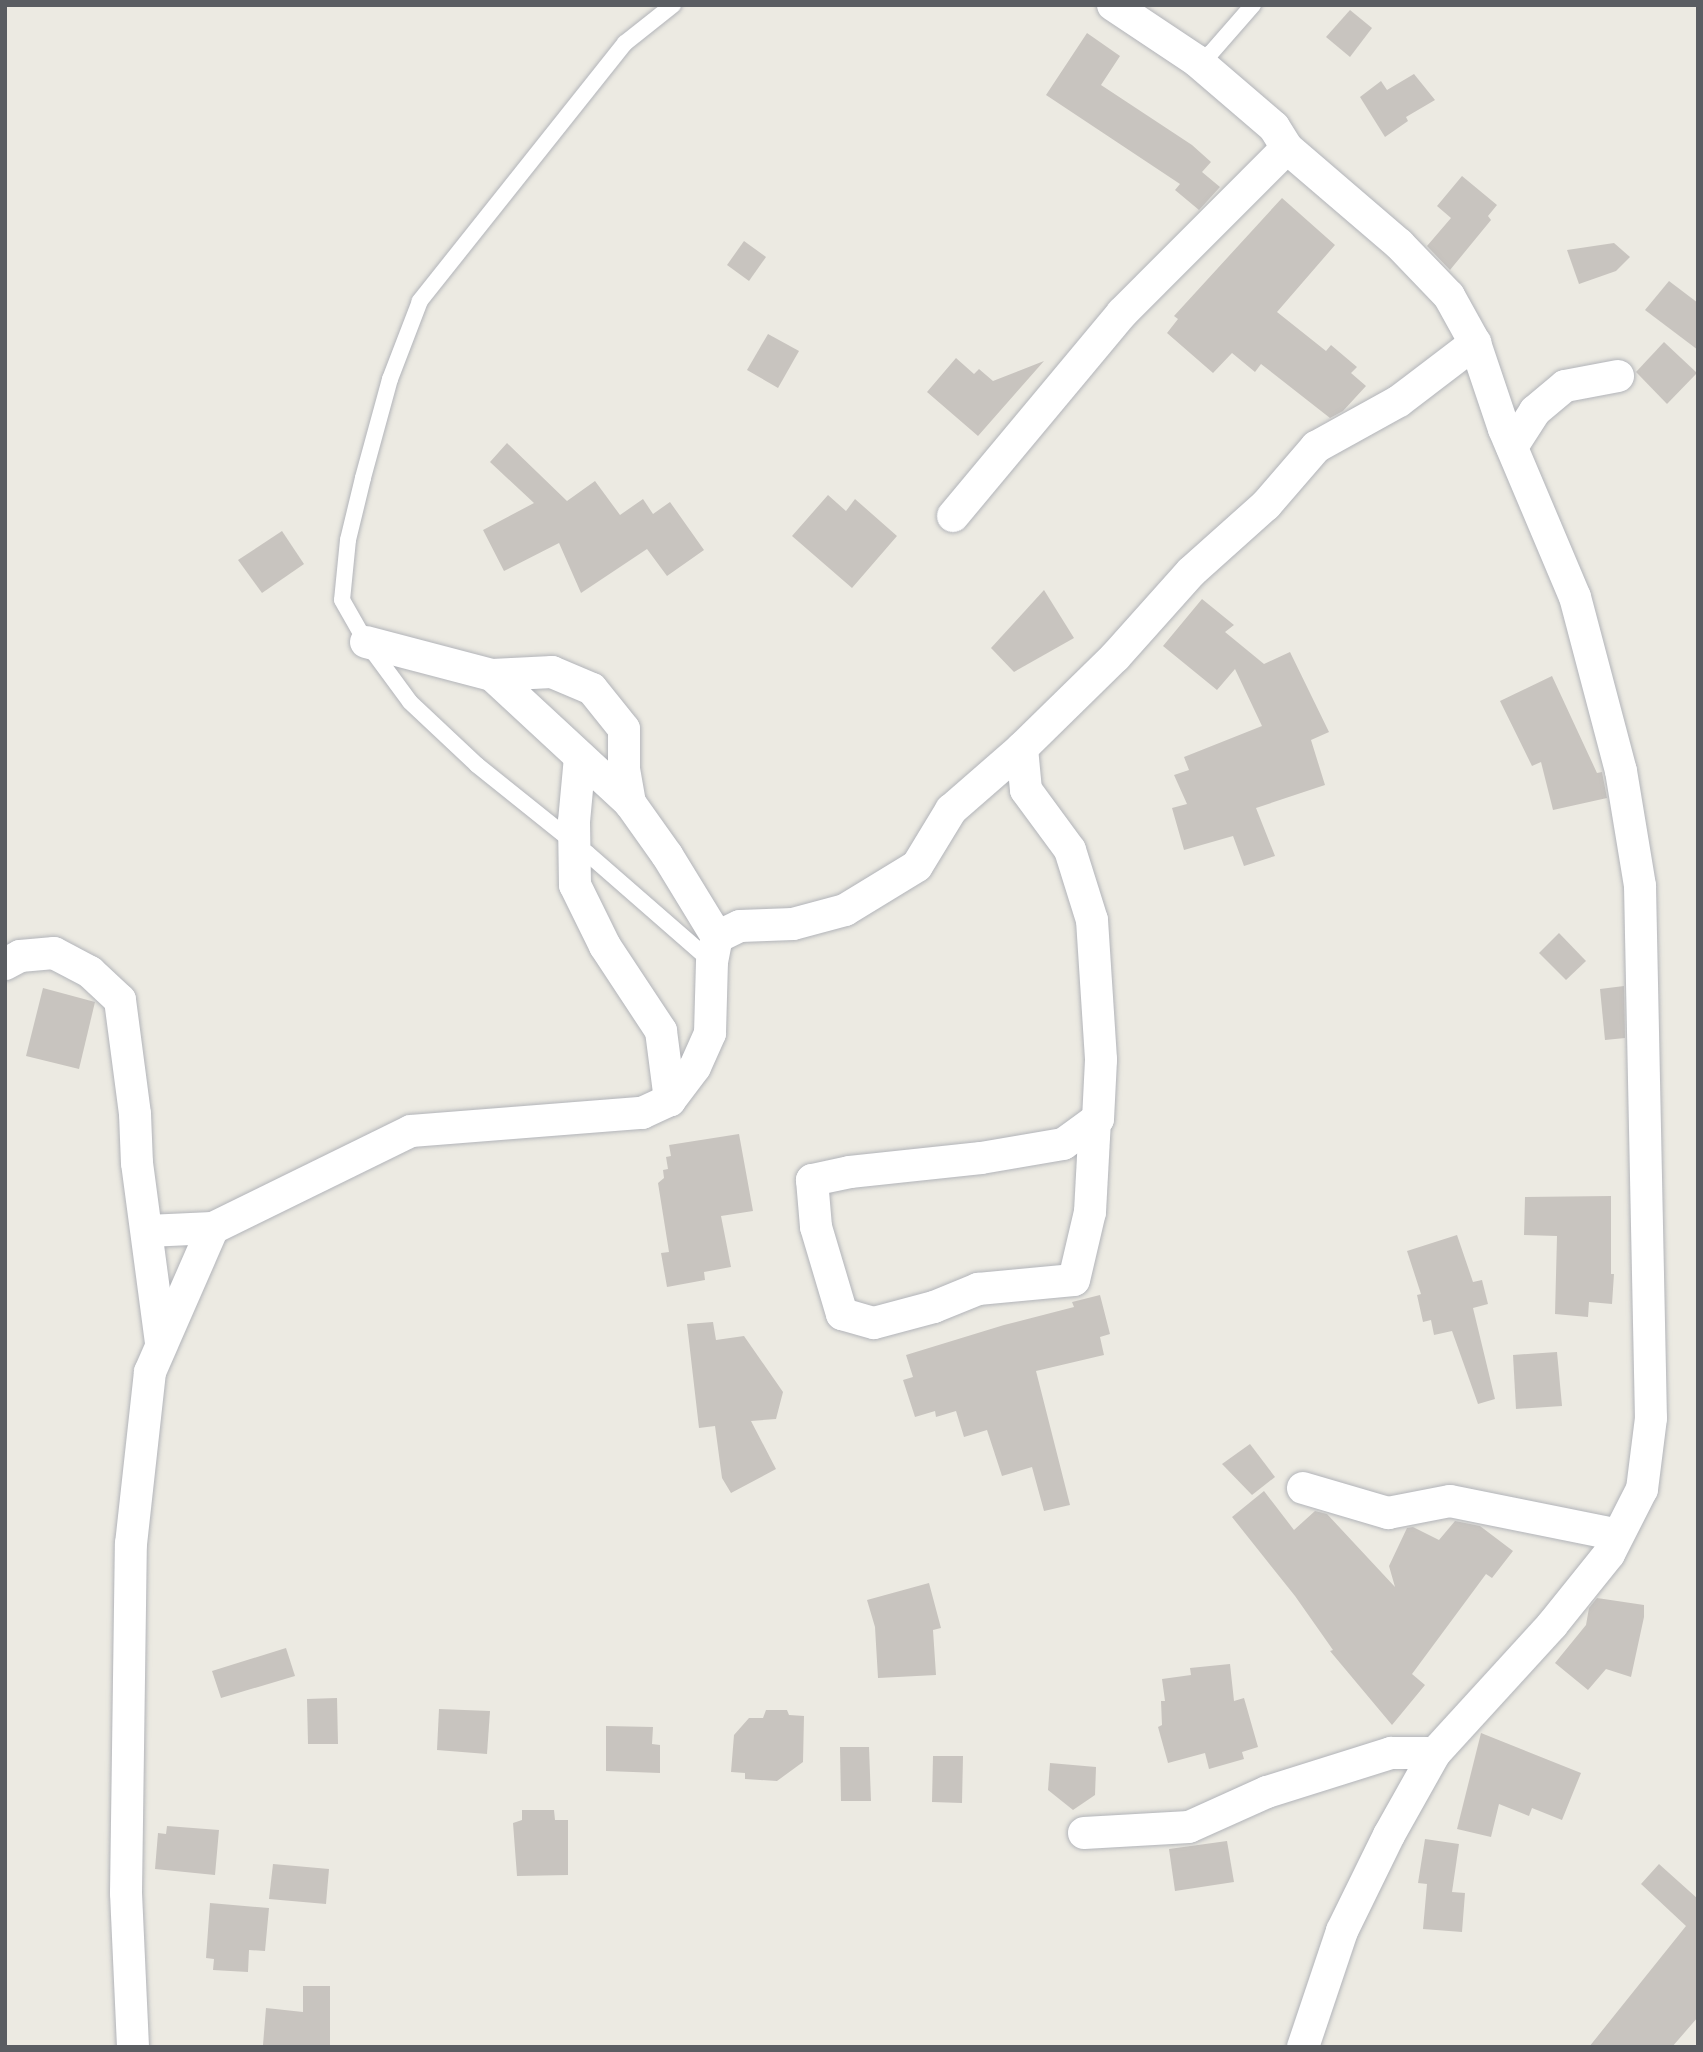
<!DOCTYPE html>
<style>
body{margin:0}
#map{position:relative;width:1703px;height:2052px;overflow:hidden;background:#eceae2;font-family:Cabin,sans-serif}
div>[style]{position:absolute}
[style*='--x']{left:calc(var(--x)*1px);top:calc(var(--y)*1px);width:calc(var(--w)*1px);rotate:calc(var(--a)*1deg)}
.building>*{inset:0;background:#c8c4bf}
.roads{filter:drop-shadow(0 0 2px #b2b4b9) drop-shadow(0 0 2px #b2b4b9)}
.lane>*{height:16px;margin:-8px;padding:0 8px;transform-origin:8px;border-radius:8px;background:#fff}
.street>*{height:32px;margin:-16px;padding:0 16px;transform-origin:16px;border-radius:16px;background:#fff}
span{translate:-50% -50%;white-space:nowrap;text-align:center;line-height:1.15;-webkit-text-stroke:5px #fff;paint-order:stroke}
.frame{position:absolute;inset:0;border:7px solid #5a5d62;pointer-events:none}
</style>
<div id="map">
<div class="building">
<i style="clip-path:polygon(1350px 10px,1372px 28px,1350px 57px,1326px 37px)"></i>
<i style="clip-path:polygon(1087px 33px,1120px 56px,1101px 85px,1192px 145px,1211px 162px,1202px 172px,1220px 187px,1199px 210px,1175px 190px,1180px 184px,1046px 95px)"></i>
<i style="clip-path:polygon(1414px 74px,1435px 100px,1406px 117px,1408px 121px,1385px 137px,1360px 97px,1381px 81px,1387px 90px)"></i>
<i style="clip-path:polygon(1462px 176px,1497px 205px,1488px 216px,1491px 220px,1450px 270px,1427px 246px,1451px 218px,1437px 206px)"></i>
<i style="clip-path:polygon(1282px 198px,1335px 245px,1277px 312px,1326px 351px,1331px 345px,1357px 367px,1351px 373px,1366px 386px,1343px 411px,1330px 418px,1261px 364px,1255px 372px,1232px 353px,1213px 373px,1167px 333px,1178px 319px,1174px 316px)"></i>
<i style="clip-path:polygon(744px 241px,766px 257px,749px 281px,727px 265px)"></i>
<i style="clip-path:polygon(1614px 243px,1630px 257px,1616px 271px,1579px 284px,1567px 250px)"></i>
<i style="clip-path:polygon(1669px 281px,1698px 303px,1698px 350px,1645px 310px)"></i>
<i style="clip-path:polygon(768px 334px,799px 351px,778px 388px,747px 370px)"></i>
<i style="clip-path:polygon(1664px 342px,1697px 373px,1667px 404px,1636px 372px)"></i>
<i style="clip-path:polygon(956px 358px,974px 374px,979px 369px,993px 381px,1044px 361px,978px 436px,927px 392px)"></i>
<i style="clip-path:polygon(507px 443px,567px 501px,595px 481px,620px 515px,643px 499px,653px 514px,670px 502px,704px 550px,667px 576px,647px 549px,581px 593px,559px 543px,504px 571px,483px 530px,534px 503px,490px 462px)"></i>
<i style="clip-path:polygon(828px 495px,846px 511px,855px 499px,897px 536px,852px 588px,792px 536px)"></i>
<i style="clip-path:polygon(282px 531px,304px 564px,262px 593px,238px 560px)"></i>
<i style="clip-path:polygon(1044px 590px,1074px 638px,1014px 672px,991px 648px)"></i>
<i style="clip-path:polygon(1202px 599px,1234px 625px,1225px 632px,1264px 664px,1290px 652px,1329px 732px,1311px 740px,1325px 785px,1256px 808px,1275px 856px,1244px 866px,1233px 836px,1184px 850px,1172px 808px,1187px 804px,1174px 775px,1189px 770px,1184px 757px,1262px 726px,1235px 669px,1217px 690px,1163px 646px)"></i>
<i style="clip-path:polygon(1552px 676px,1597px 773px,1602px 772px,1607px 798px,1553px 810px,1541px 762px,1532px 766px,1500px 701px)"></i>
<i style="clip-path:polygon(1559px 933px,1586px 961px,1566px 980px,1539px 953px)"></i>
<i style="clip-path:polygon(1624px 986px,1625px 1038px,1605px 1040px,1600px 989px)"></i>
<i style="clip-path:polygon(43px 988px,95px 1002px,79px 1069px,26px 1056px)"></i>
<i style="clip-path:polygon(739px 1134px,753px 1211px,721px 1216px,731px 1267px,704px 1272px,705px 1280px,667px 1287px,661px 1253px,669px 1252px,658px 1183px,664px 1178px,663px 1170px,668px 1169px,666px 1157px,671px 1156px,669px 1145px)"></i>
<i style="clip-path:polygon(1611px 1196px,1611px 1274px,1614px 1274px,1612px 1304px,1589px 1302px,1588px 1317px,1555px 1314px,1557px 1236px,1524px 1235px,1525px 1197px)"></i>
<i style="clip-path:polygon(1457px 1235px,1473px 1282px,1482px 1280px,1488px 1304px,1473px 1308px,1495px 1399px,1478px 1404px,1452px 1331px,1434px 1335px,1431px 1320px,1423px 1322px,1417px 1295px,1421px 1294px,1407px 1251px)"></i>
<i style="clip-path:polygon(1100px 1295px,1110px 1334px,1100px 1337px,1104px 1355px,1036px 1371px,1070px 1505px,1044px 1511px,1032px 1467px,1002px 1476px,987px 1430px,964px 1437px,956px 1411px,936px 1417px,935px 1411px,915px 1417px,903px 1380px,913px 1377px,906px 1355px,1004px 1325px,1074px 1307px,1072px 1302px)"></i>
<i style="clip-path:polygon(713px 1322px,716px 1340px,744px 1336px,783px 1392px,776px 1419px,751px 1421px,776px 1469px,731px 1493px,722px 1478px,715px 1426px,699px 1428px,687px 1324px)"></i>
<i style="clip-path:polygon(1557px 1352px,1562px 1406px,1516px 1409px,1513px 1355px)"></i>
<i style="clip-path:polygon(1250px 1444px,1275px 1477px,1252px 1495px,1222px 1464px)"></i>
<i style="clip-path:polygon(1264px 1491px,1294px 1530px,1315px 1511px,1327px 1514px,1395px 1587px,1389px 1566px,1407px 1528px,1413px 1527px,1439px 1540px,1455px 1521px,1480px 1526px,1513px 1551px,1492px 1578px,1486px 1574px,1412px 1674px,1425px 1685px,1392px 1725px,1330px 1651px,1333px 1650px,1295px 1596px,1232px 1517px)"></i>
<i style="clip-path:polygon(929px 1583px,941px 1628px,933px 1630px,936px 1675px,878px 1678px,875px 1627px,867px 1600px)"></i>
<i style="clip-path:polygon(1597px 1598px,1644px 1605px,1644px 1617px,1631px 1677px,1606px 1669px,1588px 1690px,1555px 1663px,1586px 1625px,1589px 1608px)"></i>
<i style="clip-path:polygon(286px 1648px,295px 1676px,221px 1698px,212px 1671px)"></i>
<i style="clip-path:polygon(1230px 1664px,1234px 1701px,1244px 1698px,1258px 1747px,1242px 1752px,1244px 1759px,1209px 1769px,1205px 1753px,1168px 1763px,1158px 1727px,1162px 1725px,1161px 1701px,1165px 1701px,1162px 1679px,1191px 1675px,1190px 1668px)"></i>
<i style="clip-path:polygon(337px 1698px,338px 1744px,308px 1744px,307px 1699px)"></i>
<i style="clip-path:polygon(439px 1709px,490px 1711px,487px 1754px,437px 1750px)"></i>
<i style="clip-path:polygon(766px 1710px,787px 1710px,789px 1715px,804px 1716px,803px 1762px,777px 1781px,745px 1779px,745px 1773px,731px 1772px,734px 1735px,749px 1718px,763px 1718px)"></i>
<i style="clip-path:polygon(606px 1726px,653px 1727px,652px 1744px,660px 1745px,660px 1773px,606px 1771px)"></i>
<i style="clip-path:polygon(1481px 1733px,1581px 1773px,1562px 1820px,1532px 1808px,1529px 1816px,1499px 1804px,1491px 1837px,1457px 1829px)"></i>
<i style="clip-path:polygon(840px 1747px,869px 1747px,871px 1801px,841px 1801px)"></i>
<i style="clip-path:polygon(933px 1756px,963px 1756px,962px 1803px,932px 1802px)"></i>
<i style="clip-path:polygon(1050px 1763px,1096px 1767px,1095px 1795px,1073px 1810px,1048px 1790px)"></i>
<i style="clip-path:polygon(522px 1810px,554px 1810px,555px 1820px,568px 1820px,568px 1875px,517px 1876px,513px 1823px,522px 1820px)"></i>
<i style="clip-path:polygon(167px 1826px,219px 1830px,215px 1875px,155px 1869px,158px 1833px,166px 1834px)"></i>
<i style="clip-path:polygon(1425px 1839px,1459px 1844px,1452px 1892px,1465px 1893px,1462px 1932px,1423px 1929px,1427px 1884px,1418px 1883px)"></i>
<i style="clip-path:polygon(1227px 1841px,1234px 1882px,1175px 1891px,1169px 1849px)"></i>
<i style="clip-path:polygon(273px 1864px,329px 1869px,326px 1904px,269px 1899px)"></i>
<i style="clip-path:polygon(1659px 1864px,1698px 1899px,1698px 2017px,1672px 2047px,1589px 2047px,1686px 1926px,1641px 1884px)"></i>
<i style="clip-path:polygon(210px 1903px,269px 1908px,265px 1951px,249px 1950px,248px 1972px,213px 1970px,214px 1959px,206px 1958px)"></i>
<i style="clip-path:polygon(303px 1986px,330px 1986px,330px 2047px,263px 2045px,266px 2008px,303px 2012px)"></i>
</div>
<div class="roads">
<div class="lane">
<i style="--x:673;--y:5;--w:61;--a:141.6"></i>
<i style="--x:625;--y:43;--w:330;--a:128.5"></i>
<i style="--x:420;--y:301;--w:84;--a:111"></i>
<i style="--x:390;--y:379;--w:103;--a:105.3"></i>
<i style="--x:363;--y:478;--w:64;--a:103.6"></i>
<i style="--x:348;--y:540;--w:60;--a:95.7"></i>
<i style="--x:342;--y:600;--w:48;--a:60.3"></i>
<i style="--x:366;--y:642;--w:74;--a:53.7"></i>
<i style="--x:410;--y:702;--w:92;--a:43.2"></i>
<i style="--x:477;--y:765;--w:141;--a:38.7"></i>
<i style="--x:587;--y:853;--w:166;--a:41.1"></i>
<i style="--x:1197;--y:61;--w:16;--a:-30"></i>
<i style="--x:1211;--y:53;--w:64;--a:-48.8"></i>
</div>
<div class="street">
<i style="--x:1113;--y:5;--w:101;--a:33.7"></i>
<i style="--x:1197;--y:61;--w:101;--a:40.6"></i>
<i style="--x:1274;--y:127;--w:25;--a:58"></i>
<i style="--x:1287;--y:148;--w:148;--a:40.6"></i>
<i style="--x:1399;--y:244;--w:72;--a:46.1"></i>
<i style="--x:1449;--y:296;--w:54;--a:61"></i>
<i style="--x:1475;--y:343;--w:91;--a:71.4"></i>
<i style="--x:1504;--y:429;--w:182;--a:67.1"></i>
<i style="--x:1575;--y:597;--w:180;--a:75.2"></i>
<i style="--x:1621;--y:771;--w:117;--a:80.6"></i>
<i style="--x:1640;--y:886;--w:532;--a:88.82"></i>
<i style="--x:1651;--y:1418;--w:72;--a:97.2"></i>
<i style="--x:1642;--y:1489;--w:73;--a:116.9"></i>
<i style="--x:1609;--y:1554;--w:91;--a:128.8"></i>
<i style="--x:1552;--y:1625;--w:173;--a:132.4"></i>
<i style="--x:1435;--y:1753;--w:94;--a:119.3"></i>
<i style="--x:1389;--y:1835;--w:107;--a:116.1"></i>
<i style="--x:1342;--y:1931;--w:122;--a:108.6"></i>
<i style="--x:1512;--y:447;--w:43;--a:-57.4"></i>
<i style="--x:1535;--y:411;--w:39;--a:-40"></i>
<i style="--x:1565;--y:386;--w:54;--a:-10.7"></i>
<i style="--x:953;--y:516;--w:264;--a:-50.2"></i>
<i style="--x:1122;--y:313;--w:233;--a:-45"></i>
<i style="--x:366;--y:642;--w:130;--a:14.7"></i>
<i style="--x:492;--y:675;--w:60;--a:-2.9"></i>
<i style="--x:552;--y:672;--w:43;--a:23"></i>
<i style="--x:592;--y:689;--w:51;--a:51.3"></i>
<i style="--x:624;--y:729;--w:40;--a:90"></i>
<i style="--x:624;--y:769;--w:35;--a:80"></i>
<i style="--x:630;--y:803;--w:64;--a:54.6"></i>
<i style="--x:667;--y:855;--w:96;--a:58.6"></i>
<i style="--x:492;--y:675;--w:188;--a:42.8"></i>
<i style="--x:1022;--y:748;--w:42;--a:84.6"></i>
<i style="--x:1026;--y:790;--w:74;--a:53.7"></i>
<i style="--x:1070;--y:850;--w:73;--a:72.6"></i>
<i style="--x:1092;--y:920;--w:140;--a:86.3"></i>
<i style="--x:1101;--y:1060;--w:59;--a:92.9"></i>
<i style="--x:1098;--y:1119;--w:4;--a:146"></i>
<i style="--x:1095;--y:1121;--w:39;--a:144"></i>
<i style="--x:1063;--y:1144;--w:83;--a:170.3"></i>
<i style="--x:981;--y:1158;--w:132;--a:173.9"></i>
<i style="--x:850;--y:1172;--w:39;--a:168"></i>
<i style="--x:812;--y:1180;--w:47;--a:85.1"></i>
<i style="--x:816;--y:1227;--w:91;--a:73.4"></i>
<i style="--x:842;--y:1314;--w:33;--a:16"></i>
<i style="--x:874;--y:1323;--w:62;--a:-14.9"></i>
<i style="--x:934;--y:1307;--w:48;--a:-22.2"></i>
<i style="--x:978;--y:1289;--w:96;--a:-5.4"></i>
<i style="--x:1074;--y:1280;--w:70;--a:-76.8"></i>
<i style="--x:1090;--y:1212;--w:91;--a:-86.9"></i>
<i style="--x:580;--y:757;--w:65;--a:95.3"></i>
<i style="--x:574;--y:822;--w:63;--a:89.1"></i>
<i style="--x:575;--y:885;--w:68;--a:63.8"></i>
<i style="--x:605;--y:946;--w:102;--a:56.6"></i>
<i style="--x:661;--y:1031;--w:70;--a:82.6"></i>
<i style="--x:5;--y:964;--w:17;--a:-28"></i>
<i style="--x:20;--y:956;--w:34;--a:-5"></i>
<i style="--x:54;--y:953;--w:41;--a:27.8"></i>
<i style="--x:90;--y:972;--w:41;--a:43"></i>
<i style="--x:120;--y:1000;--w:115;--a:82.5"></i>
<i style="--x:135;--y:1114;--w:49;--a:87.7"></i>
<i style="--x:137;--y:1163;--w:182;--a:82.4"></i>
<i style="--x:147;--y:1231;--w:66;--a:-2.6"></i>
<i style="--x:1303;--y:1488;--w:89;--a:16.4"></i>
<i style="--x:1388;--y:1513;--w:63;--a:-11"></i>
<i style="--x:1450;--y:1501;--w:171;--a:11.4"></i>
<i style="--x:1084;--y:1833;--w:105;--a:-3.3"></i>
<i style="--x:1189;--y:1827;--w:85;--a:-24.2"></i>
<i style="--x:1267;--y:1792;--w:130;--a:-17.5"></i>
<i style="--x:1391;--y:1753;--w:44;--a:0"></i>
<i style="--x:133;--y:2047;--w:154;--a:-92.6"></i>
<i style="--x:126;--y:1893;--w:349;--a:-89.2"></i>
<i style="--x:131;--y:1544;--w:173;--a:-83.7"></i>
<i style="--x:150;--y:1372;--w:157;--a:-66.4"></i>
<i style="--x:213;--y:1228;--w:220;--a:-26.1"></i>
<i style="--x:411;--y:1131;--w:232;--a:-4.5"></i>
<i style="--x:642;--y:1113;--w:31;--a:-25"></i>
<i style="--x:670;--y:1100;--w:41;--a:-52.9"></i>
<i style="--x:695;--y:1067;--w:37;--a:-66"></i>
<i style="--x:710;--y:1033;--w:71;--a:-88.4"></i>
<i style="--x:712;--y:962;--w:25;--a:-79"></i>
<i style="--x:717;--y:937;--w:25;--a:-26"></i>
<i style="--x:740;--y:926;--w:53;--a:-2.2"></i>
<i style="--x:793;--y:924;--w:54;--a:-15.1"></i>
<i style="--x:845;--y:910;--w:84;--a:-31.4"></i>
<i style="--x:917;--y:866;--w:66;--a:-58.7"></i>
<i style="--x:951;--y:810;--w:94;--a:-41.1"></i>
<i style="--x:1022;--y:748;--w:130;--a:-44.4"></i>
<i style="--x:1115;--y:657;--w:114;--a:-48.2"></i>
<i style="--x:1191;--y:572;--w:101;--a:-41.8"></i>
<i style="--x:1266;--y:505;--w:77;--a:-49.2"></i>
<i style="--x:1316;--y:447;--w:95;--a:-29"></i>
<i style="--x:1399;--y:401;--w:96;--a:-37.3"></i>
</div>
</div>
<div class="frame"></div>
</div>
